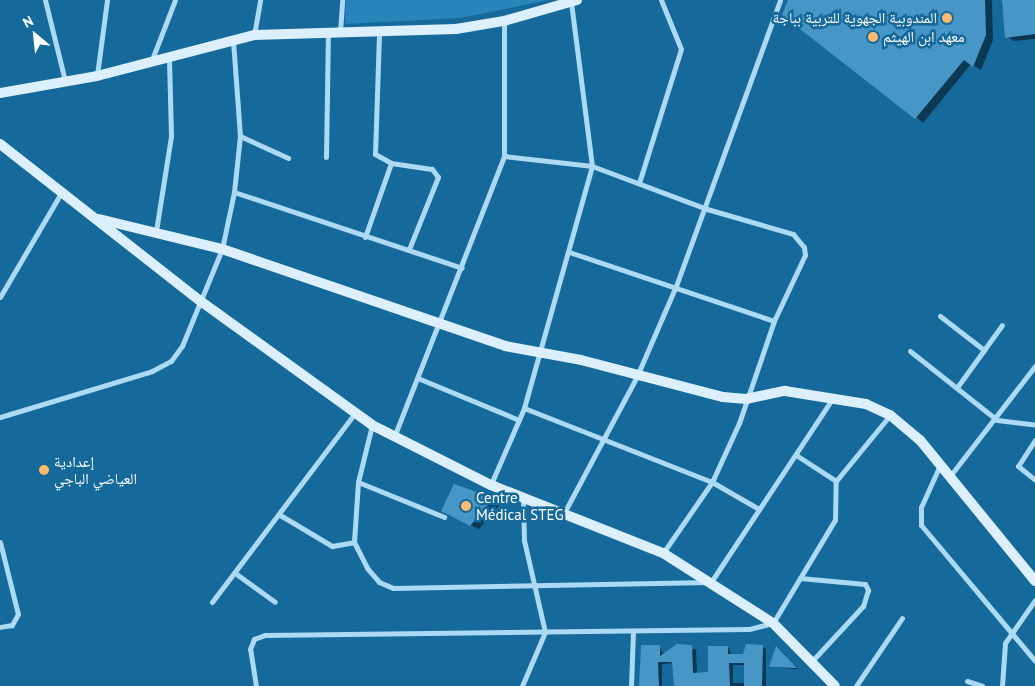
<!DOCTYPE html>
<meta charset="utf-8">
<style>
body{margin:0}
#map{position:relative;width:1035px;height:686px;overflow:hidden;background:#16699b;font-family:"PT Sans","Noto Naskh Arabic",sans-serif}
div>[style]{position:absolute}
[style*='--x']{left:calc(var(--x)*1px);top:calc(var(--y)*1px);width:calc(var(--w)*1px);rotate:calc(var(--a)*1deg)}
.green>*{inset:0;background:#2985b9}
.shadow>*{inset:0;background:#0007}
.building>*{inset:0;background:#4796c5}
.street>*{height:5px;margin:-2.5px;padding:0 2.5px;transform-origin:2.5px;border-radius:2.5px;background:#acd9f3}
.secondary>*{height:10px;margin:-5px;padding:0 5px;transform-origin:5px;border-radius:5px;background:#dbeffc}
.dots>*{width:14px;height:14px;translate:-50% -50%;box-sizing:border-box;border:2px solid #16699b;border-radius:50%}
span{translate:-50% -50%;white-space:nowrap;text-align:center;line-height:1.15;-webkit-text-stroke:5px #16699b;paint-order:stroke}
.poi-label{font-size:15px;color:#fff}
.right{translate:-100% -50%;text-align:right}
.left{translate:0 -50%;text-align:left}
.north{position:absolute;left:10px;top:10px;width:50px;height:50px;-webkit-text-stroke:4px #16699b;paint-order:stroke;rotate:332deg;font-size:14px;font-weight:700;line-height:20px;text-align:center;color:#fff}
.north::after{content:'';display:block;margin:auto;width:18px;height:22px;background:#fff;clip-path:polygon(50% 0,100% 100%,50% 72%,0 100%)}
</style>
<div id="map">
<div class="green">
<i style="clip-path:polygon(346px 0,549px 0,460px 18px,345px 24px)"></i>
</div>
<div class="shadow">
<i style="clip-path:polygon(790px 0,992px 0,993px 40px,981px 70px,971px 64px,923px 123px)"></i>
<i style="clip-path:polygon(1003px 0,1035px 0,1035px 39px,1014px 41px,1007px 37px)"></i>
<i style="clip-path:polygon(454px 485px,501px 503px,479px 529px,450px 515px)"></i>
<i style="clip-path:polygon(evenodd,659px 646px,664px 655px,696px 649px,697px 674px,709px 673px,728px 647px,732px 655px,744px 655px,762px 647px,766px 649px,766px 686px,675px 686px,674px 663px,662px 664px,662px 686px,640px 686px,659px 646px,733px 665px,745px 665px,746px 683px,733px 683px,733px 665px)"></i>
<i style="clip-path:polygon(780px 650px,798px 669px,770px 667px)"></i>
</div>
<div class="building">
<i style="clip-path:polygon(788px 0,985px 0,986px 35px,973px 67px,964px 60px,915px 119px,782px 15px)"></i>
<i style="clip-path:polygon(1002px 0,1035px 0,1035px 34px,1005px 38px)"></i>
<i style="clip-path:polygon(454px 484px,494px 498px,470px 526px,441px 511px)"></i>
<i style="clip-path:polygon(677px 644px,692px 645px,693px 673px,708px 672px,708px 646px,728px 646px,728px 654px,743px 654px,746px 644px,763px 645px,762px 686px,744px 686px,744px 663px,729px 663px,730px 686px,674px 686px,672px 662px,658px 662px,659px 686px,639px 686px,641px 645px,660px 645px,660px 656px)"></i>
<i style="clip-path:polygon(776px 646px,797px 668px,769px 667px)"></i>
</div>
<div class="street">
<i style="--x:45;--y:0;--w:83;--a:76.1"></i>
<i style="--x:340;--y:32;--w:32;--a:-86"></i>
<i style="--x:379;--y:34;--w:120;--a:91.9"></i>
<i style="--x:375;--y:154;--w:18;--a:29"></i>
<i style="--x:391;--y:163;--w:41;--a:8.3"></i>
<i style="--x:432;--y:169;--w:10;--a:53"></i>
<i style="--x:438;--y:177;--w:78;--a:111.9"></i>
<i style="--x:254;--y:35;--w:36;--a:-80"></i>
<i style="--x:151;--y:62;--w:66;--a:-68.8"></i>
<i style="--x:97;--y:75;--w:76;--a:-82.4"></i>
<i style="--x:240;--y:136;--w:53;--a:24.6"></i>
<i style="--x:504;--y:156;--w:89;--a:6.5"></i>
<i style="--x:592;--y:166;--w:123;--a:20.5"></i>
<i style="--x:707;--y:209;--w:90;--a:16.2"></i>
<i style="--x:793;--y:234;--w:17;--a:50"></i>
<i style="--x:804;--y:247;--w:8;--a:83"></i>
<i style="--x:805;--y:255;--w:73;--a:115.2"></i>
<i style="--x:774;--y:321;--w:108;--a:108.9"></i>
<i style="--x:739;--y:423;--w:65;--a:114.6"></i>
<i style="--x:712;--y:482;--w:86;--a:124.6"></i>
<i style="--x:326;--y:157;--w:124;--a:-89.1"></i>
<i style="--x:639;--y:183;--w:140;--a:-72.6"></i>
<i style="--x:681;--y:49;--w:53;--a:-112.2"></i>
<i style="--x:234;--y:192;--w:240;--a:18.4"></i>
<i style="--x:156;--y:231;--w:96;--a:-81"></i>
<i style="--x:171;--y:136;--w:77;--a:-91.5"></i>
<i style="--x:365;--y:237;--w:78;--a:-70.6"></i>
<i style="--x:569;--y:252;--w:216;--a:18.6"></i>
<i style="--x:0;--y:297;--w:121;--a:-59.6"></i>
<i style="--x:940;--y:316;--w:56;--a:37.7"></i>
<i style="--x:910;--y:351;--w:111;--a:38.4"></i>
<i style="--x:997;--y:420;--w:38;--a:7"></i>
<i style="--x:420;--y:379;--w:107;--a:22.5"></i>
<i style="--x:958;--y:386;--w:75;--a:-54.2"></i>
<i style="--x:524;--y:408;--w:202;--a:21.5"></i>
<i style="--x:712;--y:482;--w:52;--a:30"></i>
<i style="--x:0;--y:417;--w:159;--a:-16.8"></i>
<i style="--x:152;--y:371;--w:21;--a:-28"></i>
<i style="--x:171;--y:361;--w:19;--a:-54"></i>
<i style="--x:182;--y:346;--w:105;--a:-67.6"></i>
<i style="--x:222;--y:249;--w:58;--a:-78.1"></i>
<i style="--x:234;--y:192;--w:56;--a:-83.9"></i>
<i style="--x:240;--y:136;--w:95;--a:-94.2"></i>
<i style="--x:394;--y:437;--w:302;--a:-68.6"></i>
<i style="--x:504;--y:156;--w:135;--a:-90"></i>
<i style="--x:1035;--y:440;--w:31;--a:123"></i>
<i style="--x:1018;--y:466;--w:22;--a:39"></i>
<i style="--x:796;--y:455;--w:48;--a:33"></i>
<i style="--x:940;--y:465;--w:46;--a:114.3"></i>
<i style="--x:921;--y:507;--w:18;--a:90"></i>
<i style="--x:921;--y:525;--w:177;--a:50"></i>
<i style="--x:950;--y:476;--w:139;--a:-52.3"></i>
<i style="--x:358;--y:482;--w:93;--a:22.1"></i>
<i style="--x:491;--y:484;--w:83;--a:-66.5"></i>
<i style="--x:524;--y:408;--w:251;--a:-74.3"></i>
<i style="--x:592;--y:166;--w:164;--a:-97.3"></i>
<i style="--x:564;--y:513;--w:155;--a:-61.9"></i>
<i style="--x:637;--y:376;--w:98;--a:-66.6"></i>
<i style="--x:676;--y:286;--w:304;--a:-70"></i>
<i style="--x:280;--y:515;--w:61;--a:30.8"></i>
<i style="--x:332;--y:546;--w:22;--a:-10"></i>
<i style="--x:354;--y:542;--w:29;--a:63"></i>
<i style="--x:367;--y:568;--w:18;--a:49"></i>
<i style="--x:379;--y:582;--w:15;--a:23"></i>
<i style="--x:393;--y:588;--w:318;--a:-1.1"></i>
<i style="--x:711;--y:582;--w:219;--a:-56.5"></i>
<i style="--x:0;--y:542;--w:74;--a:76"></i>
<i style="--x:18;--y:614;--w:13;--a:119"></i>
<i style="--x:12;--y:625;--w:12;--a:171"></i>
<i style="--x:354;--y:542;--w:60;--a:-86.2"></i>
<i style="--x:358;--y:482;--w:59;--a:-76.2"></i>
<i style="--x:235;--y:573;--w:49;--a:35.9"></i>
<i style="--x:800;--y:578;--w:65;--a:5.3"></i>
<i style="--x:865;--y:584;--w:7;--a:63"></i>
<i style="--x:868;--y:590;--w:17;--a:107"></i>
<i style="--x:863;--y:606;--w:75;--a:132.8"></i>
<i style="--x:212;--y:602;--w:237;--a:-52.9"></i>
<i style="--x:967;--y:681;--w:16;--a:18"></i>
<i style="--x:256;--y:686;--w:37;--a:-99"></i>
<i style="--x:250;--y:649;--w:11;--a:-68"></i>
<i style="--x:254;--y:639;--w:12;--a:-20"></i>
<i style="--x:265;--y:635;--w:484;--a:-0.7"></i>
<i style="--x:749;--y:629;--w:25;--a:-14"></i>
<i style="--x:773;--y:623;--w:120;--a:-59"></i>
<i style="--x:835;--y:520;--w:39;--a:-89"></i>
<i style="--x:836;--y:481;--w:85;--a:-50.7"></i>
<i style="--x:522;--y:686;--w:59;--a:-66.9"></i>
<i style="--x:545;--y:632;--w:94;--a:-102.9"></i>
<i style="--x:524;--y:540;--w:41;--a:-91.4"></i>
<i style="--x:631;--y:686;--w:55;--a:-87.9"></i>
<i style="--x:856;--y:686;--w:82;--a:-55.9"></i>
<i style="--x:1002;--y:686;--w:43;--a:-86"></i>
<i style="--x:1005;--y:643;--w:52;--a:-55.1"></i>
</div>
<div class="secondary">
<i style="--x:0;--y:93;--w:98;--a:-9.9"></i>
<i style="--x:97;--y:76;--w:162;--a:-14.6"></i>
<i style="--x:254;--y:35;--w:202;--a:-1.7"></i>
<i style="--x:456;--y:29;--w:49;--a:-9.5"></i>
<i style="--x:504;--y:21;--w:76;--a:-16"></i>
<i style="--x:0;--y:144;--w:253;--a:38.1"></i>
<i style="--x:199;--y:300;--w:213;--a:35.8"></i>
<i style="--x:372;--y:425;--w:133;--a:26.8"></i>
<i style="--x:491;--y:485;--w:185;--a:21.6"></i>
<i style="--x:663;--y:553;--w:130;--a:32.5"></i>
<i style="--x:773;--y:623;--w:88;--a:45.5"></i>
<i style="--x:99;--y:219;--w:127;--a:13.7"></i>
<i style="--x:222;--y:249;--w:299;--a:18.9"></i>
<i style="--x:505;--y:346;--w:77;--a:10.4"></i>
<i style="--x:581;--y:360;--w:147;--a:14.6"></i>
<i style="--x:723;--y:397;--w:23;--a:5"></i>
<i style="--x:746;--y:399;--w:40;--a:-12"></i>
<i style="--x:785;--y:391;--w:82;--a:9.1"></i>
<i style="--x:866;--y:404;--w:26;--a:25"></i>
<i style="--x:890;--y:415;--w:39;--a:40"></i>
<i style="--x:920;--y:440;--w:182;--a:50.8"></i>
</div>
<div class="dots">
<i style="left:947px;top:18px;background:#ffba6d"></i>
<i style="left:873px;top:37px;background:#ffba6d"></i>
<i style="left:44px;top:470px;background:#ffba6d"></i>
<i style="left:466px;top:506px;background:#ffba6d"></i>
</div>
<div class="poi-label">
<span class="right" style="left:937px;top:18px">المندوبية الجهوية للتربية بباجة</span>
<span class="left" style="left:883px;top:37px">معهد ابن الهيثم</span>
<span class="left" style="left:54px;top:470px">إعدادية<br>العياضي الباجي</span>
<span class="left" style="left:476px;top:506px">Centre<br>Médical STEG</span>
</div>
<div class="north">N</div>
</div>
